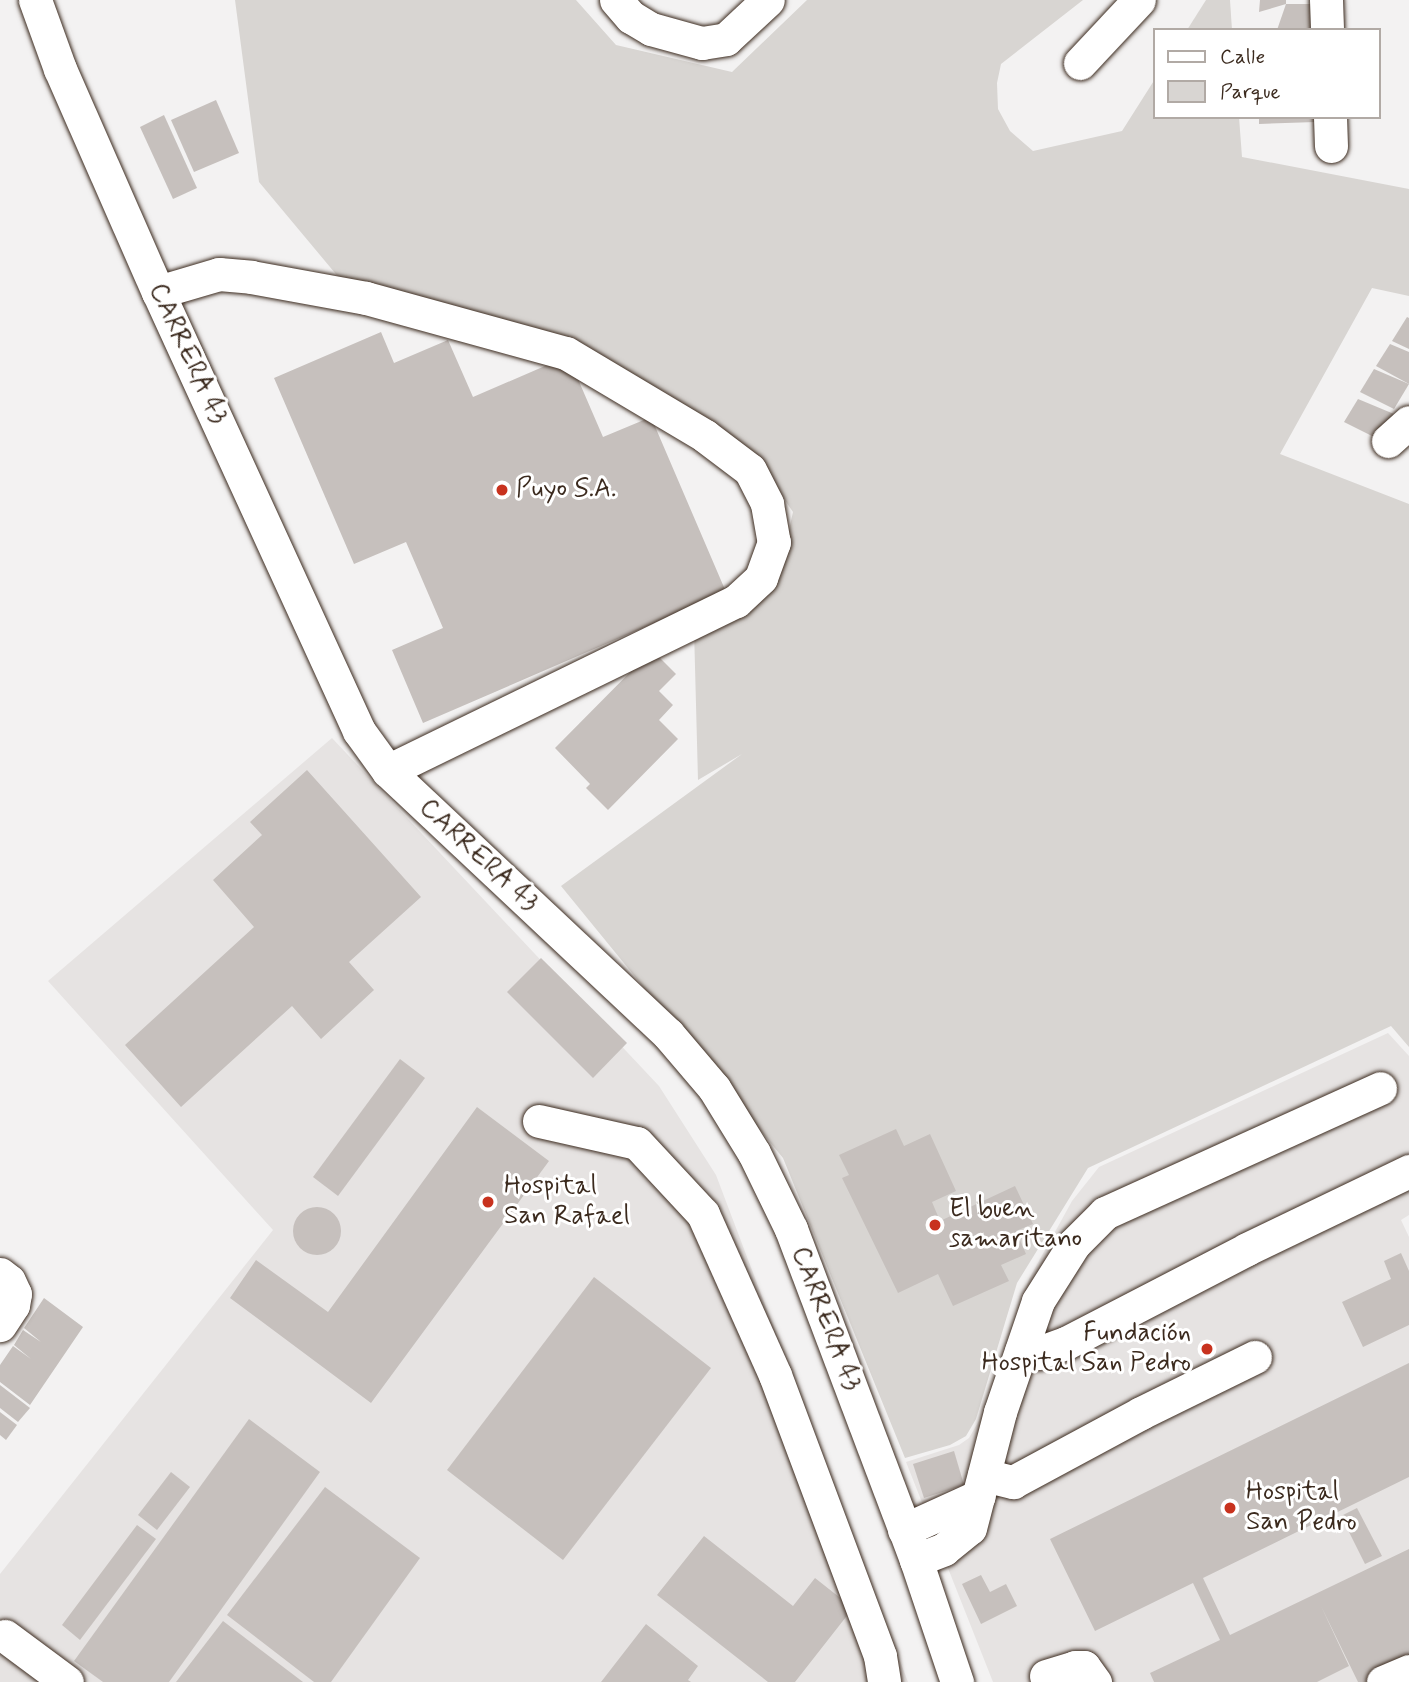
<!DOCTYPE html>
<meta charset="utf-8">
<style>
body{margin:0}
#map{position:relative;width:1409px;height:1682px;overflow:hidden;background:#f3f2f2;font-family:Mynerve,sans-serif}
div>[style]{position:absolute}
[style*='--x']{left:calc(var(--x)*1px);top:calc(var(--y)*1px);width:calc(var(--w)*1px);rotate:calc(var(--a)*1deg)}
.built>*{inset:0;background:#e6e3e2}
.green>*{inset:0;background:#d8d5d2}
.building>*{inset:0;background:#c6c0bd}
.round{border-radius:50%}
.roads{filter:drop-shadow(0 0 2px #3b2a1e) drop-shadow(0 0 2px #3b2a1e)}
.minor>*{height:33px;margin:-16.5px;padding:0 16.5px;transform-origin:16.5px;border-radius:16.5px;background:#fff}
.dots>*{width:19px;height:19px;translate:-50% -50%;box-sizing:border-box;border:4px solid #fff;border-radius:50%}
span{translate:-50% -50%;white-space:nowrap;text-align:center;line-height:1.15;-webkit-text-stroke:6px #fff;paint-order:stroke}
.street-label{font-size:26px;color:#3b2a1e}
.poi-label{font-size:26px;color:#3b2a1e}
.left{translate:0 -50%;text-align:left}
.right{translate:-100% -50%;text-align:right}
.legend{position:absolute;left:1153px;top:28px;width:228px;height:91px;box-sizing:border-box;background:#fff;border:2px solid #b1aaa5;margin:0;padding:9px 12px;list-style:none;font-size:21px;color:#3b2a1e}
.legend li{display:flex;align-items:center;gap:14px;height:35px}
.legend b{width:35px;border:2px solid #b1aaa5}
</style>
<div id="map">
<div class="built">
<i style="clip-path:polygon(332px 738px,659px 1086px,716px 1175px,908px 1682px,0 1682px,0 1574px,273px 1230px,48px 981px)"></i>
<i style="clip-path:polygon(1388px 1033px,1409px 1056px,1409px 1215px,1401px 1220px,1409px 1237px,1409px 1682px,993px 1682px,906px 1462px,959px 1445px,969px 1438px,980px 1419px,1029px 1279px,1072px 1201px,1099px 1167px)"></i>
</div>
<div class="green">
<i style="clip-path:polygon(235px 0,576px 0,616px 45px,732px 72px,807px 0,1083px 0,1001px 64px,997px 83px,998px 109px,1010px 131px,1033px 151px,1122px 131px,1155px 79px,1155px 117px,1239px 117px,1242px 157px,1409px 189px,1409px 296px,1372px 288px,1280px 454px,1409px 504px,1409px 1047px,1391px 1026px,1088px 1168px,1017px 1283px,976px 1419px,966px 1436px,950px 1445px,905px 1458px,783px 1158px,561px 886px,742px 754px,698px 780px,694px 629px,781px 566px,793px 512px,759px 462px,653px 388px,345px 285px,259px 182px)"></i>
<i style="clip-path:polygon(1206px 0,1230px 0,1232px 30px,1187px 30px)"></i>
</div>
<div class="building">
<i style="clip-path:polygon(1260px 0,1286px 0,1286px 4px,1259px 12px)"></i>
<i style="clip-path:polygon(1286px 4px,1312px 4px,1312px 30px,1277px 30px)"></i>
<i style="clip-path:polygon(216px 100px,239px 153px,194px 172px,171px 120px)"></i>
<i style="clip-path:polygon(164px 115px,197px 188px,173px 199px,140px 127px)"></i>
<i style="clip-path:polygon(1259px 117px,1315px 117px,1316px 122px,1259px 124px)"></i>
<i style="clip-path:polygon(1407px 317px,1409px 318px,1409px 349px,1392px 341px)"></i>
<i style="clip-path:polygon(381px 332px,394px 363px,448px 340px,473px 397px,568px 356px,603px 437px,651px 417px,726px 592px,423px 723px,392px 650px,443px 628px,406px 542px,354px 564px,274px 378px)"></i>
<i style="clip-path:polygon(1390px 344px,1409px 352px,1409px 384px,1376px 366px)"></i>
<i style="clip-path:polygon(1374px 369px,1409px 384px,1394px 409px,1360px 392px)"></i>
<i style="clip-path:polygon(1358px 399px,1394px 414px,1378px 439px,1344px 422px)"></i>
<i style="clip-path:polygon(652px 650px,676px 674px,659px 691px,673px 705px,659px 720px,678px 739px,608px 810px,586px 788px,590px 784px,555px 748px)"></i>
<i style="clip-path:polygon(307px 770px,421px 897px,349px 962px,374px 990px,321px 1039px,292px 1006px,181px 1107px,125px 1045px,254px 927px,213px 880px,262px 835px,250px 822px)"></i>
<i style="clip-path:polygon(541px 958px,627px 1043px,593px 1078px,507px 992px)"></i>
<i style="clip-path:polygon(400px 1059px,425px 1078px,338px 1196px,313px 1177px)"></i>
<i style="clip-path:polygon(477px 1107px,549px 1161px,371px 1403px,230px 1298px,256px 1260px,328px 1312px)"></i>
<i style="clip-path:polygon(896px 1129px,904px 1146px,930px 1134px,956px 1191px,932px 1202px,940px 1221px,1015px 1186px,1033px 1224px,1016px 1231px,1026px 1254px,1001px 1265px,1009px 1281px,953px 1306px,938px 1274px,898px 1293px,842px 1178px,849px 1175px,839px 1155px)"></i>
<i class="round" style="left:293px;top:1207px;width:48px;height:48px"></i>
<i style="clip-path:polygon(1401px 1253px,1409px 1271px,1409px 1325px,1363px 1347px,1342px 1302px,1391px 1279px,1384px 1261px)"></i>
<i style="clip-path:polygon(594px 1277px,711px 1368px,563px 1560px,447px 1470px)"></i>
<i style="clip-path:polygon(44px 1298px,83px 1327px,30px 1405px,0 1382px,0 1365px,13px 1346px,31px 1359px,14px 1345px,23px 1330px,41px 1342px,24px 1328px)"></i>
<i style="clip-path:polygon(1409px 1363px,1409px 1477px,1203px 1578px,1230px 1635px,1409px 1549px,1409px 1663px,1369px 1682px,1358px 1682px,1321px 1606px,1349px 1666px,1317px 1682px,1154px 1682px,1150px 1673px,1220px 1640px,1193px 1583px,1095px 1631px,1050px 1539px)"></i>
<i style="clip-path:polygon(0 1385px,30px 1408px,18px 1422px,0 1408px)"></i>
<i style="clip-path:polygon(0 1412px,17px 1425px,6px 1440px,0 1435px)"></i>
<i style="clip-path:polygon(249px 1419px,320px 1472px,169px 1682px,103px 1682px,74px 1661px)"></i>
<i style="clip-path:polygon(954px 1451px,964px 1485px,924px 1498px,913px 1464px)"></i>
<i style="clip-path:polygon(171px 1472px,190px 1487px,157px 1530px,138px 1515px)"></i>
<i style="clip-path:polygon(325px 1487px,420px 1558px,331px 1682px,314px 1682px,227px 1615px)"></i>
<i style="clip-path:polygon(1357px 1508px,1382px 1556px,1365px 1564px,1341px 1516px)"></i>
<i style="clip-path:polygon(137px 1525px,156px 1539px,80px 1640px,62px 1625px)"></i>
<i style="clip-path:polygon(704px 1536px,793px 1606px,815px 1578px,853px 1608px,795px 1682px,768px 1682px,657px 1595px)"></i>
<i style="clip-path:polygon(981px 1575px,990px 1592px,1006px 1584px,1017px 1606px,981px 1624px,962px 1584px)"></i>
<i style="clip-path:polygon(223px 1621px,303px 1682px,176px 1682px)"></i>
<i style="clip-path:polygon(646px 1624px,698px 1666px,688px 1680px,691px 1682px,601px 1682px)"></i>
</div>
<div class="roads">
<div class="minor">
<i style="--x:35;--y:0;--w:73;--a:70.1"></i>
<i style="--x:60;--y:69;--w:244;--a:66.3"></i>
<i style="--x:158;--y:292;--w:483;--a:65.4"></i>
<i style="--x:359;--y:731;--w:49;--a:54.1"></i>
<i style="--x:388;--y:771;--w:384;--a:43.2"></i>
<i style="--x:668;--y:1034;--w:71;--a:49.6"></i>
<i style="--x:714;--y:1088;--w:76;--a:58.4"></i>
<i style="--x:754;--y:1153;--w:85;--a:64"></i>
<i style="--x:791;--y:1229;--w:354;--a:69.3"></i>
<i style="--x:916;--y:1560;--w:129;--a:71.4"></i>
<i style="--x:616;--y:0;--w:23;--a:49"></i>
<i style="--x:631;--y:17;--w:23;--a:31"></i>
<i style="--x:651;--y:29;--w:53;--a:15.4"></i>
<i style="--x:702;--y:43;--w:24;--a:-9"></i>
<i style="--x:726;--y:39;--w:57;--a:-42.9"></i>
<i style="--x:1326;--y:0;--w:30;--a:88"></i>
<i style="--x:1080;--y:63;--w:86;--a:-46.9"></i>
<i style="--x:1330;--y:117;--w:29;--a:88"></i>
<i style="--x:158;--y:292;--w:64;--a:-16.4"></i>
<i style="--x:219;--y:274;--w:32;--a:5"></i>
<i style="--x:251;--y:277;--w:117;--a:10.3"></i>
<i style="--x:366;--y:298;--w:207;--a:15.4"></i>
<i style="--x:566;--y:353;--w:162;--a:30.8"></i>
<i style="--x:705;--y:436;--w:56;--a:37.1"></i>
<i style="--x:750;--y:470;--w:38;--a:63"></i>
<i style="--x:767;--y:504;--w:39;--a:80"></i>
<i style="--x:774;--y:542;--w:38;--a:110"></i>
<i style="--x:761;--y:578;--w:34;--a:137"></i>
<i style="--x:736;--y:601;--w:387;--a:154"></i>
<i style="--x:1388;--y:441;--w:28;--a:-42"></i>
<i style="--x:539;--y:1121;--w:100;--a:12.7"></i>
<i style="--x:637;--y:1143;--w:97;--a:47.1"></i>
<i style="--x:703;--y:1214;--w:176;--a:65.9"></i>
<i style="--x:775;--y:1375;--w:300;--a:69.5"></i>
<i style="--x:880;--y:1656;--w:26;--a:81"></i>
<i style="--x:0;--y:1274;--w:11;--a:38"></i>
<i style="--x:9;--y:1281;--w:14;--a:65"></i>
<i style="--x:15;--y:1294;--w:11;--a:100"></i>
<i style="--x:13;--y:1305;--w:24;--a:123"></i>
<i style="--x:1021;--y:1351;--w:17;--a:7"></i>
<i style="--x:1038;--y:1353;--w:30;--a:-20"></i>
<i style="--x:1066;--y:1343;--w:204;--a:-27.4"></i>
<i style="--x:1247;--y:1249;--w:180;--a:-25.7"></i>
<i style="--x:984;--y:1475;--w:30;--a:14"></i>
<i style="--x:1013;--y:1482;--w:145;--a:-28.3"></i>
<i style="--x:1141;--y:1413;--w:127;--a:-26.2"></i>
<i style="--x:904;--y:1530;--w:82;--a:-24.4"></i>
<i style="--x:916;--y:1560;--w:30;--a:-21"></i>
<i style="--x:944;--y:1549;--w:33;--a:-39"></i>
<i style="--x:970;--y:1528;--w:120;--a:-75.5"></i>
<i style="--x:1000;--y:1412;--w:117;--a:-71.1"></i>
<i style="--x:1038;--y:1301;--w:67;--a:-57.7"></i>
<i style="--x:1074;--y:1244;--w:44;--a:-45"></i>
<i style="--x:1105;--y:1213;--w:302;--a:-24.4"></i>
<i style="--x:5;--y:1636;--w:77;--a:36.6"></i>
<i style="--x:1046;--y:1676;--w:30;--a:-17"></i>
<i style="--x:1075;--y:1667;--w:9;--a:0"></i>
<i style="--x:1084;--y:1667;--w:19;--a:54"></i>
<i style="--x:1383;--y:1682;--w:28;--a:-23"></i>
</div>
</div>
<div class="dots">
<i style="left:502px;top:490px;background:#c8321e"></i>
<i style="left:488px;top:1202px;background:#c8321e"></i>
<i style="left:935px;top:1225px;background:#c8321e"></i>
<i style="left:1207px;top:1349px;background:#c8321e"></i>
<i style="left:1230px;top:1508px;background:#c8321e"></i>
</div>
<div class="street-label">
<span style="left:187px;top:354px;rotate:65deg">CARRERA 43</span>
<span style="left:478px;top:856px;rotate:43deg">CARRERA 43</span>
<span style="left:825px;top:1319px;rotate:69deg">CARRERA 43</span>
</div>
<div class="poi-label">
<span class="left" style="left:516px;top:490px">Puyo S.A.</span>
<span class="left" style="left:504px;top:1202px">Hospital<br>San Rafael</span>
<span class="left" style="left:949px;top:1225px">El buen<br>samaritano</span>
<span class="right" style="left:1191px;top:1349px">Fundación<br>Hospital San Pedro</span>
<span class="left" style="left:1246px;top:1508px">Hospital<br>San Pedro</span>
</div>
<ul class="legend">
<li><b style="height:9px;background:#fff"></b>Calle</li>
<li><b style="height:19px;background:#d8d5d2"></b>Parque</li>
</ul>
</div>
